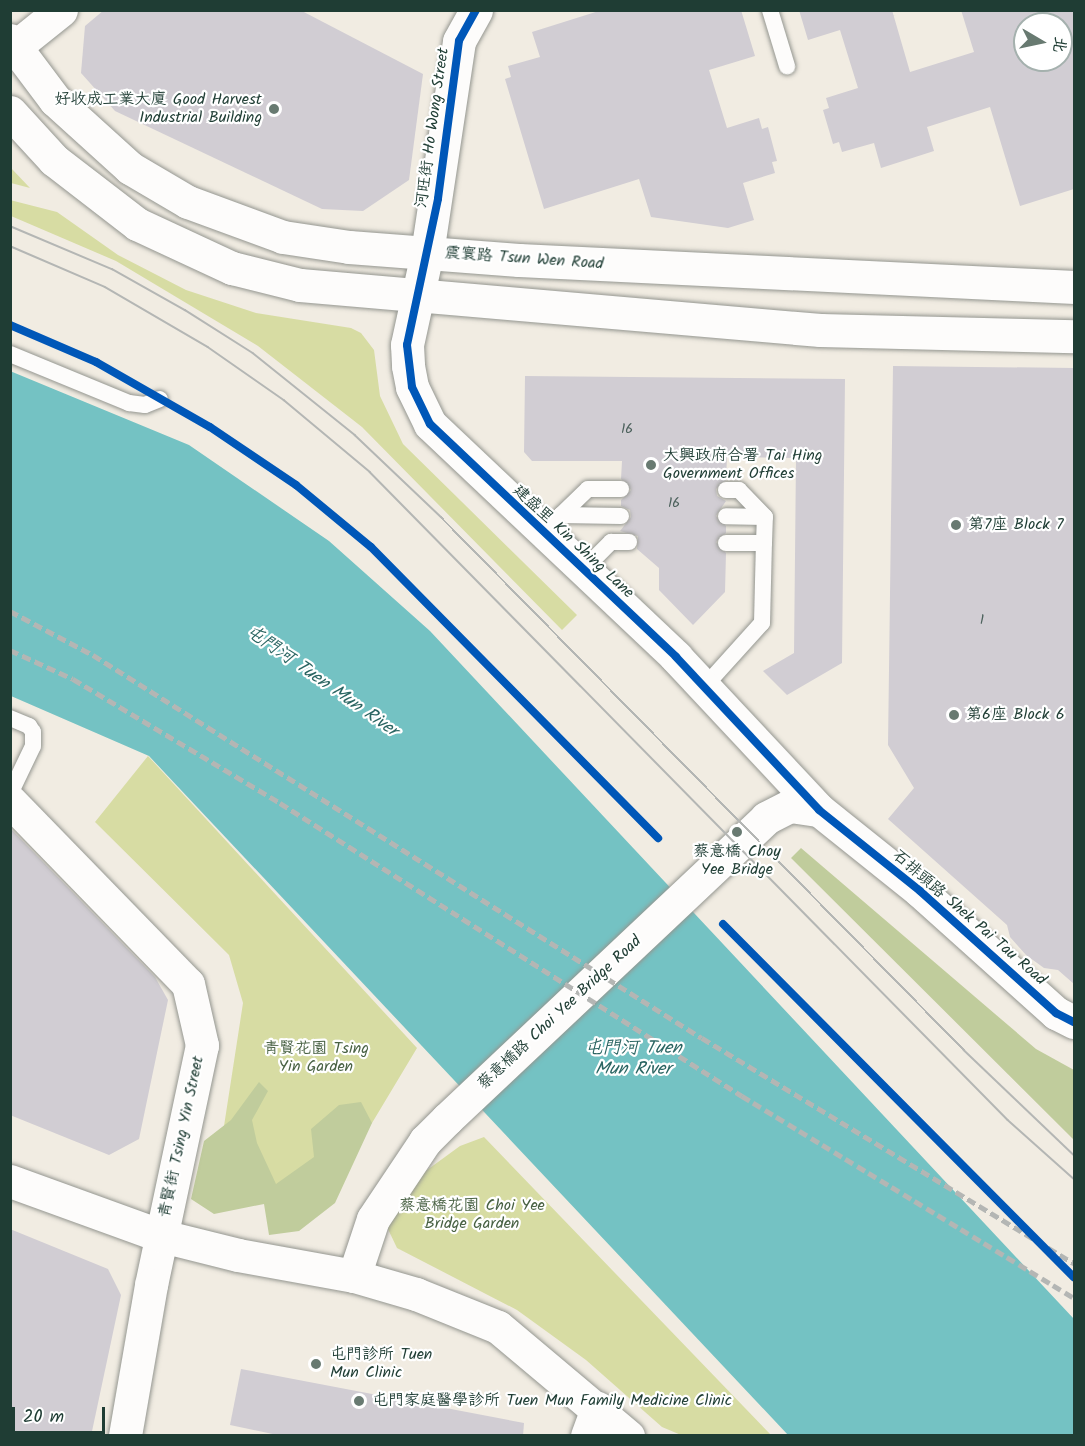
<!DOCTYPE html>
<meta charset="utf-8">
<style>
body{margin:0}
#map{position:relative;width:1085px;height:1446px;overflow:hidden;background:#f1ece2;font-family:Kalam,"LXGW WenKai TC",sans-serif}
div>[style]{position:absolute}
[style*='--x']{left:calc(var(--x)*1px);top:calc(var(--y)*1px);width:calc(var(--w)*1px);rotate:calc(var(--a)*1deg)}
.green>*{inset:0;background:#d7dca3}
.forest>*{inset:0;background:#c0cc9c}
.water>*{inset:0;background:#74c2c3}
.building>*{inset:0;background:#d1cdd3}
.roads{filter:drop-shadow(0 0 2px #949690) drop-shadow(0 0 2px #949690)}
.service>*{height:16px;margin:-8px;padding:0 8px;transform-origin:8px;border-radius:8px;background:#fdfcfb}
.minor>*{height:33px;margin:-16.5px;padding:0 16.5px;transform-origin:16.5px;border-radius:16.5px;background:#fdfcfb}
.tertiary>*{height:33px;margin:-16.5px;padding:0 16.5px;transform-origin:16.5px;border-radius:16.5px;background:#fdfcfb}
.secondary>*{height:33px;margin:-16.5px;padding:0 16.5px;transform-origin:16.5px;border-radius:16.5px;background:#fdfcfb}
.trunk>*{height:33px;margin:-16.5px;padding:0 16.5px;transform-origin:16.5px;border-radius:16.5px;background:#fdfcfb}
.tram>*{height:1.5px;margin:-0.75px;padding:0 0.75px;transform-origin:0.75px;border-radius:0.75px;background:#b4b6b4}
.rail>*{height:4.5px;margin-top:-2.25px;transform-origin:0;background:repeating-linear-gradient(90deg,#b4b6b4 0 9px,transparent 0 13.5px)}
.cycleway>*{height:8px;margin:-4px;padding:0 4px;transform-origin:4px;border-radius:4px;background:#0057b8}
.dots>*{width:16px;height:16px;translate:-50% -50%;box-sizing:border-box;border:3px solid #fff;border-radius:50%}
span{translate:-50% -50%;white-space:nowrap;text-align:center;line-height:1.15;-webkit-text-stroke:4.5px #fff;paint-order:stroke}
.number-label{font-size:14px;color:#4c615c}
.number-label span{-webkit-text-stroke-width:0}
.poi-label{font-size:16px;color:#1f3d34}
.right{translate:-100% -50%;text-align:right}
.left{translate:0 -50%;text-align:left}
.street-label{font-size:16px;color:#1f3d34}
.park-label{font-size:16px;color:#486143}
.water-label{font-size:18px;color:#2a6562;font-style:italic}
.frame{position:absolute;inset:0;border:12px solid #1f3d34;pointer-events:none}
.north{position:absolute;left:1013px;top:12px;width:60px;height:60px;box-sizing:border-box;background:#fff;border:2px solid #a5b1ae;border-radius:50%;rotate:99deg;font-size:16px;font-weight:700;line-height:24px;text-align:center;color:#1f3d34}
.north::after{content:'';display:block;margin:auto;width:21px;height:27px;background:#687a71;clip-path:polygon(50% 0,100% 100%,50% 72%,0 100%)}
.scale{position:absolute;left:12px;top:1407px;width:93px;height:27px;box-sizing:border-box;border:3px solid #1f3d34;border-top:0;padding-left:8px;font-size:18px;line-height:21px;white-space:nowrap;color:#1f3d34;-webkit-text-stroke:4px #fff;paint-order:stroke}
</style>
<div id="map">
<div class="green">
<i style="clip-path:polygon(11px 168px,30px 188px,11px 183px)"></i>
<i style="clip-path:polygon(10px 200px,57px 212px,118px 255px,186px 290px,256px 313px,351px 328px,361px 333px,374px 350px,380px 396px,403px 444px,577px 615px,562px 630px,362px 427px,258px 346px,116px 261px,11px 216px)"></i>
<i style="clip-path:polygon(148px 756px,417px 1048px,372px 1123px,284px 1200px,222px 1139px,243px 1003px,229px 955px,95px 822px)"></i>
<i style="clip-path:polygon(484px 1137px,771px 1435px,681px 1435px,662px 1427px,586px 1360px,517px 1310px,397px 1248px,387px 1227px,412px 1181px,460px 1146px)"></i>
</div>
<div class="forest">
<i style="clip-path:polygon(801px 848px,1036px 1049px,1074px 1070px,1074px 1140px,791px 858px)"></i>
<i style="clip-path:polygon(259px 1082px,268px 1091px,252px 1120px,257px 1143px,276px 1184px,314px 1157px,311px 1129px,339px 1105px,361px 1102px,372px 1123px,335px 1203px,299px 1231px,269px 1235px,264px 1204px,214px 1214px,191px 1199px,204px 1141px,231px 1120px)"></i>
</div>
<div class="water">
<i style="clip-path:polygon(10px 371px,189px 445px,329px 541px,430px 631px,1074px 1319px,1074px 1435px,788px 1435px,149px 756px,11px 696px)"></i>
</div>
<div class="building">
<i style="clip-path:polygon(104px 10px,300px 10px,423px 74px,409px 180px,363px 211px,322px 209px,115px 111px,81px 73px,85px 26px)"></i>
<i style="clip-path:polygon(602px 10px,741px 10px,755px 56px,709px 70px,727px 128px,759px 118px,762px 129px,768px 127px,777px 161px,772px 162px,775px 173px,743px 183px,754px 220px,728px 228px,651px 217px,639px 179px,544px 209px,505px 79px,511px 77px,508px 66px,540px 57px,532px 32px)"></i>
<i style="clip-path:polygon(evenodd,799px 10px,892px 10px,910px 72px,974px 52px,961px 10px,1074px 10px,1074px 189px,1020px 206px,990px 107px,927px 127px,934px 151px,881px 168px,874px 143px,842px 152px,839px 142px,833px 144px,823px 110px,829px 108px,826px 98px,858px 88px,840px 30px,808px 40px,799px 10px,1025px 24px,1061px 24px,1061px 60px,1025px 60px,1025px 24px)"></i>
<i style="clip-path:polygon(893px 366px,1074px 368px,1074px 984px,1058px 970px,1044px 968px,1026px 955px,1010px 937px,1007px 925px,888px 819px,914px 788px,888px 745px)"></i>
<i style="clip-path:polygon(525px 376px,845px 379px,842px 663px,787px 695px,763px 671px,794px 653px,796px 458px,727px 457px,726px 480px,716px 489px,717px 496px,726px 501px,716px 516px,726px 526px,726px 533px,716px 542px,726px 553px,725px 592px,693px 625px,659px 590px,659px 568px,637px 549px,638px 536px,620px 531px,631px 517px,630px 510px,621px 506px,621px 500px,631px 490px,621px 479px,622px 461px,532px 461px,524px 452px)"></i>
<i style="clip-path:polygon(10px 828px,155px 977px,168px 1000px,139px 1139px,109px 1155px,10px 1115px)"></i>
<i style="clip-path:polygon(10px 1229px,108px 1269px,121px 1295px,91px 1436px,10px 1436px)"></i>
<i style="clip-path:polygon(241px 1369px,524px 1423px,523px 1436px,282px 1436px,230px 1425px)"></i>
</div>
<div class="roads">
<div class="service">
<i style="--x:770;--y:10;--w:59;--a:73.1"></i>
<i style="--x:10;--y:354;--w:129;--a:22.4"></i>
<i style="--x:129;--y:403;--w:16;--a:7"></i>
<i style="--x:145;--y:405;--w:16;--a:-22"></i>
<i style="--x:726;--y:490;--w:13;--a:0"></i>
<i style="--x:739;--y:490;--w:37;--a:46"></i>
<i style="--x:561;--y:515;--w:37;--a:-44"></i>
<i style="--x:588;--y:489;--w:33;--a:0"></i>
<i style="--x:543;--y:533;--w:25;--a:-45"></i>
<i style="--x:561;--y:515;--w:60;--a:1"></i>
<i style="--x:726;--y:543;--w:38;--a:0"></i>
<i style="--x:764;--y:543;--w:26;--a:-88"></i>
<i style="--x:765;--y:517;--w:39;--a:-179"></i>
<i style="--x:583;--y:570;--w:40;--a:-45"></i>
<i style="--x:611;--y:542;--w:18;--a:0"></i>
<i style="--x:705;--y:686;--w:85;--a:-47.9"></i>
<i style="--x:762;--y:623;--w:80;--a:-88.6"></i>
<i style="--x:10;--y:718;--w:21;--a:23"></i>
<i style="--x:29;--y:726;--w:7;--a:56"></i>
<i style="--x:33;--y:732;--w:14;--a:90"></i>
<i style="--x:33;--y:746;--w:53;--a:115.6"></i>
</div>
<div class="minor">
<i style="--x:15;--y:47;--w:59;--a:-38.8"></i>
<i style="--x:427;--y:253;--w:214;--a:-81.4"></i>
<i style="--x:459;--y:41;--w:35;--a:-61"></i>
<i style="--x:10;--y:801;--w:255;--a:45.8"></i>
<i style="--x:188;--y:984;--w:63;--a:77.1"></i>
<i style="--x:202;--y:1045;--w:245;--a:102"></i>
<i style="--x:151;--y:1285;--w:153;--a:99.8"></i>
</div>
<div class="tertiary">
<i style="--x:427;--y:253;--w:94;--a:102.3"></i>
<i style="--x:407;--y:345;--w:21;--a:87"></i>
<i style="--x:408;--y:366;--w:21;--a:79"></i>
<i style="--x:412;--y:387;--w:41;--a:64.1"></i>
<i style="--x:430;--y:424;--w:339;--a:43.4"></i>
<i style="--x:676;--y:657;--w:209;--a:46.9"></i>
<i style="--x:819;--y:810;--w:129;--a:38.7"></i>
<i style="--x:920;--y:891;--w:183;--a:41.9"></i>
<i style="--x:1056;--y:1013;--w:20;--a:27"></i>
<i style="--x:10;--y:1181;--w:162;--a:19.9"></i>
<i style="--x:162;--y:1236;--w:78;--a:14"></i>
<i style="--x:238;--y:1255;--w:118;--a:10.3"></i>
<i style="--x:354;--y:1276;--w:65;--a:16.2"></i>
<i style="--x:416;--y:1294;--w:88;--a:21.9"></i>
<i style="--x:498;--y:1327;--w:170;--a:40"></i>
<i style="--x:354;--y:1276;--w:60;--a:-71.6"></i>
<i style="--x:373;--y:1219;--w:94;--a:-56.3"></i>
<i style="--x:425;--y:1141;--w:31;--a:-45"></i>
<i style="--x:447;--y:1119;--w:439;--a:-43.3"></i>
<i style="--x:766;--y:818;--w:27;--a:-27"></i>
<i style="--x:790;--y:806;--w:29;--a:8"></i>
</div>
<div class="secondary">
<i style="--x:10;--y:40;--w:75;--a:53.1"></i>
<i style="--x:55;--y:100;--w:101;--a:42.2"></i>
<i style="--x:130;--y:168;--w:67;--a:30.4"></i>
<i style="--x:188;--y:202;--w:101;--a:20.2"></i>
<i style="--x:283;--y:237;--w:67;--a:8.6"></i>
<i style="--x:349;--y:247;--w:170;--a:4.4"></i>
<i style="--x:519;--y:260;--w:556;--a:2.79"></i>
<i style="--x:10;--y:112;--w:65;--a:47.5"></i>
<i style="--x:54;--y:160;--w:105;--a:37.6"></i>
<i style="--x:137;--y:224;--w:105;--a:24.9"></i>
<i style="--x:232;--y:268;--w:70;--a:14"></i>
<i style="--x:300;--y:285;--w:522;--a:4.95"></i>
<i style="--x:820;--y:330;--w:254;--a:1.4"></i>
</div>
<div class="trunk">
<i style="--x:587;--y:1436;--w:30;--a:-70"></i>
</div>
</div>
<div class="tram">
<i style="--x:10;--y:226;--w:111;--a:22.9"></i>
<i style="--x:112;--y:269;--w:84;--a:29.3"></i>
<i style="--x:185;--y:310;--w:80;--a:32.3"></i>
<i style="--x:253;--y:353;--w:131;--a:38.8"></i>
<i style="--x:355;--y:435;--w:119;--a:43.6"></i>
<i style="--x:441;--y:517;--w:747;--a:45.54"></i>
<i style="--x:964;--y:1050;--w:152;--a:43.7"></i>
<i style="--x:10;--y:246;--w:103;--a:23.3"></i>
<i style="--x:105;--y:287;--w:119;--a:30.2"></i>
<i style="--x:208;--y:347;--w:93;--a:34.9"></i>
<i style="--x:284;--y:400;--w:112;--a:39.9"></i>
<i style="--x:370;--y:472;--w:909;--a:45.45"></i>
<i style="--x:1008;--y:1120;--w:89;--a:41.8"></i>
</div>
<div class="rail">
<i style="--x:10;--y:611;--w:94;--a:27.9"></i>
<i style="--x:93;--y:655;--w:719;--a:32.17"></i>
<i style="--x:702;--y:1038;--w:435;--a:31.2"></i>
<i style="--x:10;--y:650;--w:69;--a:24.7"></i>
<i style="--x:73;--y:679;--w:241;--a:30.9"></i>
<i style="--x:280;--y:803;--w:547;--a:32.38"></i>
<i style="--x:742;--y:1096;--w:389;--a:31.3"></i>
</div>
<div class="cycleway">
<i style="--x:476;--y:10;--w:35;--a:119"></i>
<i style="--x:459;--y:41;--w:159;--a:97.6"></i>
<i style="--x:438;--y:199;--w:149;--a:102"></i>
<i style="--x:407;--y:345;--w:42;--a:83.2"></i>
<i style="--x:412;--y:387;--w:41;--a:64.1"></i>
<i style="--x:430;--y:424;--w:339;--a:43.4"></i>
<i style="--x:676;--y:657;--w:209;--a:46.9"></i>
<i style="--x:819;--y:810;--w:129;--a:38.7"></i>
<i style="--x:920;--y:891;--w:183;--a:41.9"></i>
<i style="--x:1056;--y:1013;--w:20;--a:27"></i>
<i style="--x:10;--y:325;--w:94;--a:23.3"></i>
<i style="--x:96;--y:362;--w:131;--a:29.7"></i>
<i style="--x:210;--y:427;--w:104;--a:34"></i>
<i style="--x:296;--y:485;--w:97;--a:39.6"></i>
<i style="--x:371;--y:547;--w:409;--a:45.4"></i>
<i style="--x:723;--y:924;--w:498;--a:45.2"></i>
</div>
<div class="dots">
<i style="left:274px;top:109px;background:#687a71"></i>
<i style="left:651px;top:465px;background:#687a71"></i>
<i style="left:956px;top:525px;background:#687a71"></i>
<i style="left:954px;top:715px;background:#687a71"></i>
<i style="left:737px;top:832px;background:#687a71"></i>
<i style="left:316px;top:1364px;background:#687a71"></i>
<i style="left:359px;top:1401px;background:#687a71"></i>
</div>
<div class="number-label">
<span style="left:627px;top:429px">16</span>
<span style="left:674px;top:503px">16</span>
<span style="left:982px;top:620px">1</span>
</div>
<div class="poi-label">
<span class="right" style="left:262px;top:109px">好收成工業大廈 Good Harvest<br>Industrial Building</span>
<span class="left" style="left:663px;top:465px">大興政府合署 Tai Hing<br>Government Offices</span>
<span class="left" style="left:968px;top:525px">第7座 Block 7</span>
<span class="left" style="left:966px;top:715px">第6座 Block 6</span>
<span style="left:737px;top:861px">蔡意橋 Choy<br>Yee Bridge</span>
<span class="left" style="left:330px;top:1364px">屯門診所 Tuen<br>Mun Clinic</span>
<span class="left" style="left:372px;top:1401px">屯門家庭醫學診所 Tuen Mun Family Medicine Clinic</span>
</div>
<div class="street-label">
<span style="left:433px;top:128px;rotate:-82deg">河旺街 Ho Wong Street</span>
<span style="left:524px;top:259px;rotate:4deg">震寰路 Tsun Wen Road</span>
<span style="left:573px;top:542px;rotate:43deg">建盛里 Kin Shing Lane</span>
<span style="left:969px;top:918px;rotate:41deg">石排頭路 Shek Pai Tau Road</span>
<span style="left:560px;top:1013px;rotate:-43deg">蔡意橋路 Choi Yee Bridge Road</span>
<span style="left:182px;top:1137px;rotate:-78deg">青賢街 Tsing Yin Street</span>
</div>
<div class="park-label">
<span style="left:316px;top:1058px">青賢花園 Tsing<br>Yin Garden</span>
<span style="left:472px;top:1215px">蔡意橋花園 Choi Yee<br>Bridge Garden</span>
</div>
<div class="water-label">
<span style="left:321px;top:682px;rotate:35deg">屯門河 Tuen Mun River</span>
<span style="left:633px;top:1060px">屯門河 Tuen<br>Mun River</span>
</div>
<div class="frame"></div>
<div class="north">北</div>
<div class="scale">20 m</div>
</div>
